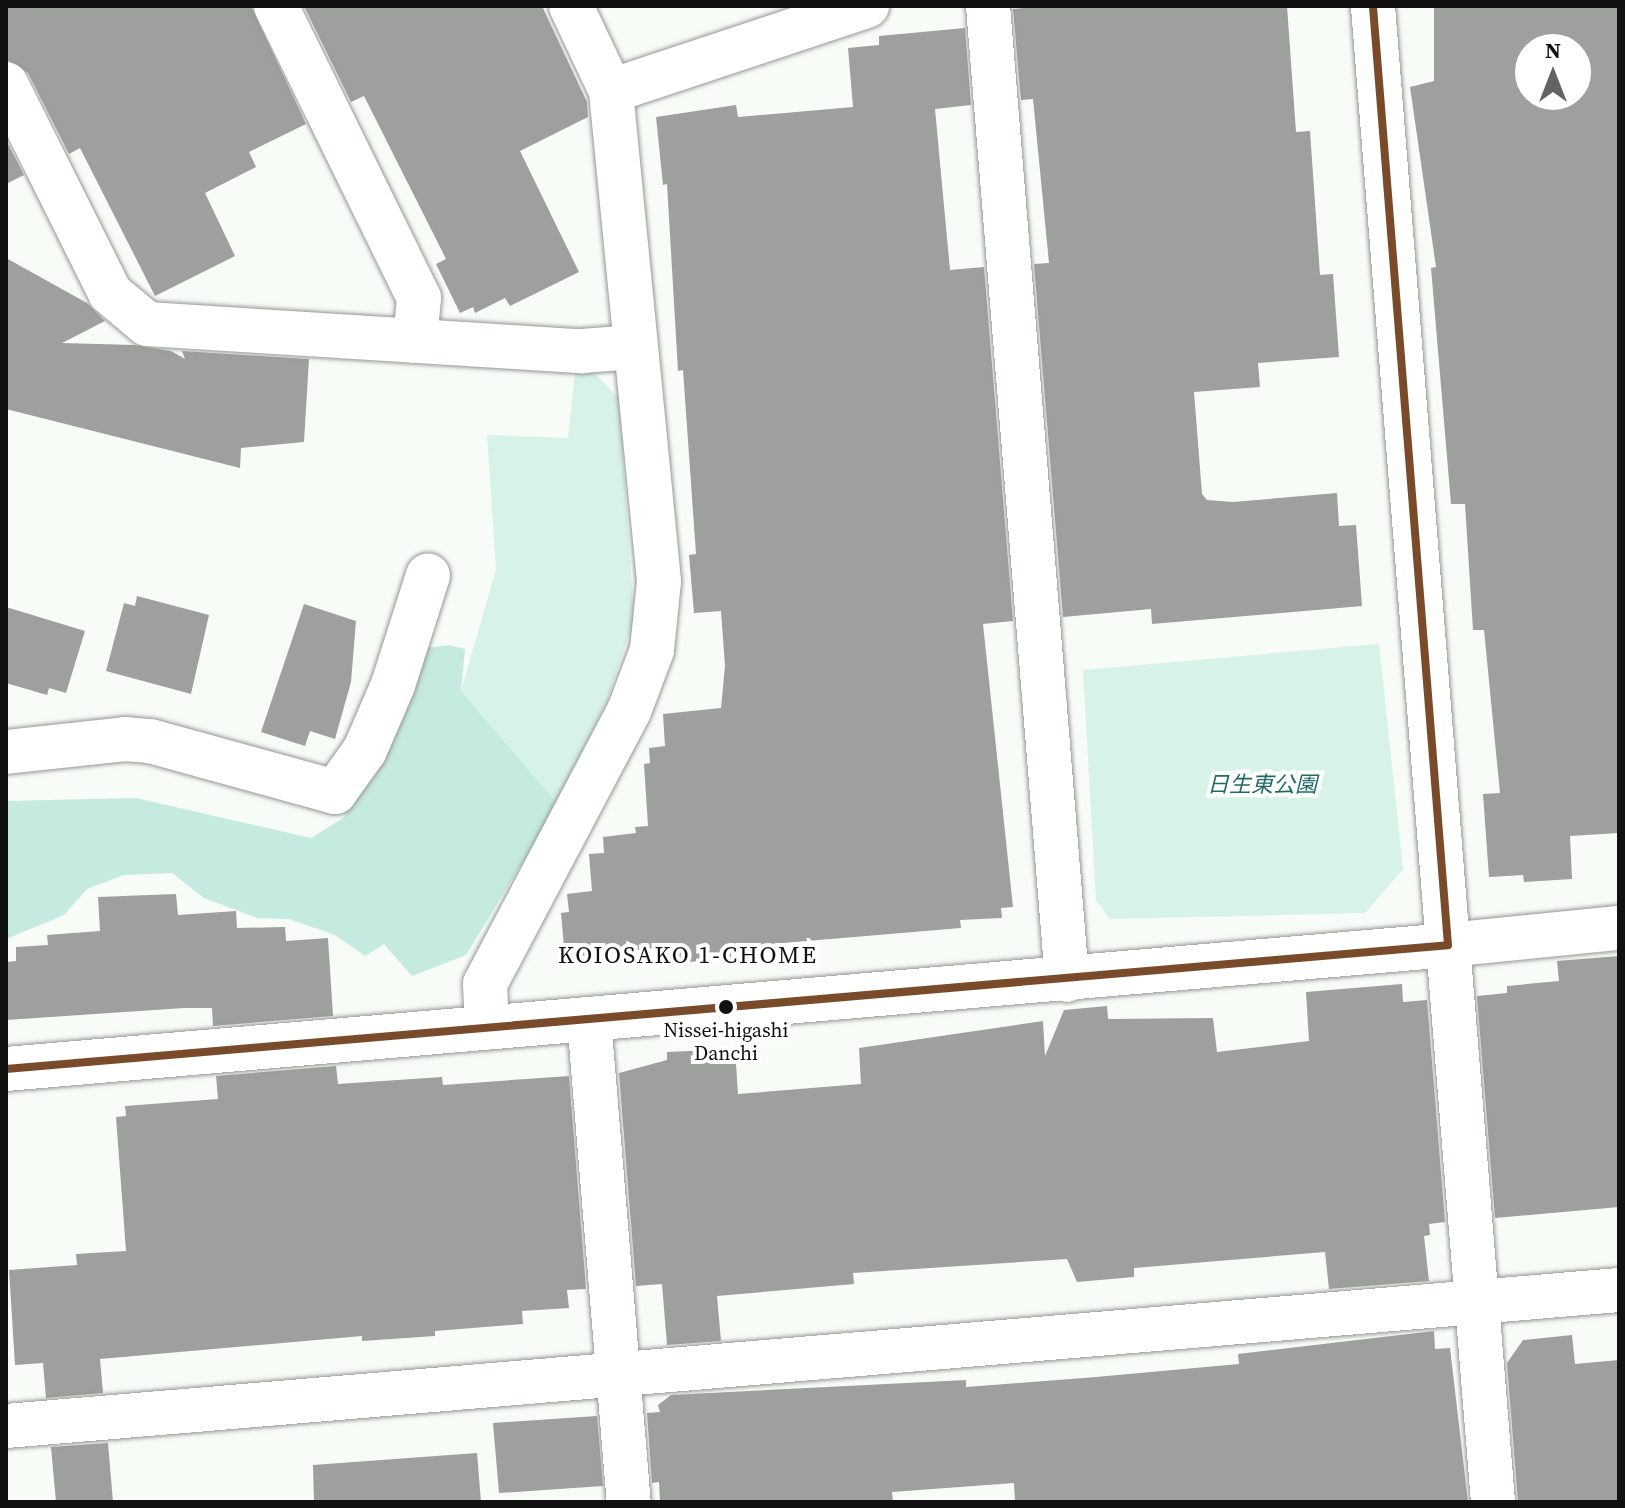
<!DOCTYPE html>
<meta charset="utf-8">
<style>
body{margin:0}
#map{position:relative;width:1625px;height:1508px;overflow:hidden;background:#f7fcf7;font-family:"Source Serif 4","Noto Sans JP",serif}
div>[style]{position:absolute}
[style*='--x']{left:calc(var(--x)*1px);top:calc(var(--y)*1px);width:calc(var(--w)*1px);rotate:calc(var(--a)*1deg)}
.green>*{inset:0;background:#d7f2e8}
.forest>*{inset:0;background:#c5eadf}
.building>*{inset:0;background:#9da09c}
.roads{filter:drop-shadow(0 0 2px #959795) drop-shadow(0 0 2px #959795)}
.minor>*{height:44px;margin:-22px;padding:0 22px;transform-origin:22px;border-radius:22px;background:#fefffe}
.bus-1>*{height:8px;margin:-4px;padding:0 4px;transform-origin:4px;border-radius:4px;background:#7a4b2a}
.dots>*{width:22px;height:22px;translate:-50% -50%;box-sizing:border-box;border:4px solid #fff;border-radius:50%}
span{translate:-50% -50%;white-space:nowrap;text-align:center;line-height:1.15;-webkit-text-stroke:8px #fff;paint-order:stroke}
.bus-label{font-size:20px;color:#111}
.park-label{font-size:22px;color:#206a68;font-style:italic}
.neighbourhood-label{font-size:24px;color:#111;letter-spacing:2px}
.frame{position:absolute;inset:0;border:8px solid #111;pointer-events:none}
.north{position:absolute;left:1513px;top:32px;width:80px;height:80px;box-sizing:border-box;background:#fff;border:2px solid #a0a0a0;border-radius:50%;rotate:0deg;font-size:22px;font-weight:700;line-height:32px;text-align:center;color:#111}
.north::after{content:'';display:block;margin:auto;width:28px;height:36px;background:#626362;clip-path:polygon(50% 0,100% 100%,50% 72%,0 100%)}
</style>
<div id="map">
<div class="green">
<i style="clip-path:polygon(575px 371px,593px 372px,619px 398px,634px 619px,607px 700px,558px 804px,461px 691px,496px 569px,487px 435px,568px 438px)"></i>
<i style="clip-path:polygon(1379px 644px,1403px 869px,1365px 913px,1110px 919px,1096px 900px,1083px 670px)"></i>
</div>
<div class="forest">
<i style="clip-path:polygon(449px 645px,465px 649px,461px 691px,558px 804px,466px 955px,412px 976px,384px 944px,365px 956px,335px 935px,289px 919px,257px 918px,204px 898px,172px 873px,124px 875px,87px 889px,64px 915px,6px 939px,6px 801px,136px 798px,311px 838px,343px 818px,426px 648px)"></i>
</div>
<div class="building">
<i style="clip-path:polygon(6px 6px,251px 6px,306px 124px,249px 152px,256px 167px,205px 193px,235px 256px,155px 296px,80px 148px,69px 154px,28px 73px,6px 59px)"></i>
<i style="clip-path:polygon(304px 6px,542px 6px,587px 102px,588px 117px,520px 151px,579px 272px,510px 306px,505px 298px,475px 313px,473px 307px,460px 313px,436px 264px,446px 259px,364px 96px,351px 102px)"></i>
<i style="clip-path:polygon(1041px 6px,1287px 6px,1296px 132px,1310px 131px,1320px 275px,1333px 274px,1339px 357px,1258px 363px,1260px 387px,1194px 392px,1202px 494px,1207px 500px,1233px 502px,1337px 493px,1339px 526px,1356px 525px,1362px 606px,1152px 624px,1151px 609px,1063px 617px,1034px 264px,1049px 263px,1033px 99px,1021px 100px,1013px 9px)"></i>
<i style="clip-path:polygon(evenodd,1434px 6px,1619px 6px,1619px 833px,1570px 836px,1572px 879px,1524px 882px,1523px 875px,1489px 877px,1483px 794px,1500px 793px,1484px 630px,1473px 630px,1465px 504px,1451px 504px,1431px 268px,1436px 267px,1410px 87px,1434px 81px,1434px 6px,1529px 48px,1577px 48px,1577px 96px,1529px 96px,1529px 48px)"></i>
<i style="clip-path:polygon(965px 28px,971px 105px,935px 109px,950px 270px,984px 267px,1013px 621px,983px 624px,1013px 907px,1001px 908px,1002px 918px,960px 920px,961px 928px,747px 946px,748px 956px,669px 964px,667px 947px,565px 958px,561px 913px,569px 912px,567px 894px,592px 891px,589px 854px,604px 853px,603px 837px,636px 833px,635px 827px,648px 826px,644px 764px,650px 763px,649px 748px,665px 746px,663px 714px,721px 708px,725px 666px,721px 611px,694px 613px,689px 555px,696px 554px,683px 370px,678px 371px,667px 184px,663px 185px,656px 117px,736px 105px,738px 117px,853px 107px,848px 48px,879px 45px,879px 36px)"></i>
<i style="clip-path:polygon(6px 140px,24px 175px,6px 184px)"></i>
<i style="clip-path:polygon(6px 258px,87px 303px,105px 321px,62px 343px,134px 345px,171px 351px,185px 359px,182px 351px,309px 359px,304px 442px,241px 448px,240px 468px,6px 409px)"></i>
<i style="clip-path:polygon(137px 596px,209px 615px,191px 694px,106px 671px,124px 603px,135px 606px)"></i>
<i style="clip-path:polygon(304px 604px,356px 621px,351px 682px,335px 739px,310px 731px,305px 746px,261px 732px)"></i>
<i style="clip-path:polygon(6px 607px,85px 631px,66px 693px,49px 688px,47px 695px,6px 683px)"></i>
<i style="clip-path:polygon(176px 894px,178px 915px,236px 911px,237px 928px,285px 927px,286px 941px,328px 938px,333px 1016px,213px 1026px,212px 1008px,184px 1008px,6px 1020px,6px 962px,16px 961px,16px 947px,48px 945px,47px 935px,100px 931px,98px 897px)"></i>
<i style="clip-path:polygon(1619px 956px,1619px 1207px,1495px 1218px,1477px 996px,1507px 993px,1507px 986px,1559px 981px,1557px 961px)"></i>
<i style="clip-path:polygon(1402px 984px,1403px 1002px,1427px 1000px,1445px 1222px,1429px 1224px,1430px 1235px,1424px 1236px,1429px 1281px,1329px 1289px,1325px 1252px,1134px 1268px,1134px 1277px,1077px 1282px,1067px 1259px,853px 1273px,854px 1284px,717px 1296px,721px 1341px,667px 1345px,662px 1284px,636px 1286px,619px 1073px,667px 1060px,667px 1052px,735px 1049px,738px 1094px,861px 1084px,859px 1048px,1043px 1021px,1045px 1056px,1064px 1010px,1107px 1006px,1108px 1019px,1213px 1018px,1217px 1052px,1309px 1041px,1306px 992px)"></i>
<i style="clip-path:polygon(336px 1066px,338px 1084px,442px 1077px,443px 1085px,569px 1076px,586px 1289px,567px 1290px,569px 1308px,522px 1311px,523px 1324px,435px 1331px,435px 1336px,362px 1341px,362px 1336px,100px 1359px,103px 1393px,46px 1398px,43px 1363px,15px 1365px,9px 1270px,77px 1265px,76px 1254px,126px 1251px,116px 1117px,126px 1116px,125px 1106px,218px 1099px,216px 1076px)"></i>
<i style="clip-path:polygon(1434px 1331px,1435px 1349px,1450px 1348px,1468px 1502px,1015px 1502px,1014px 1483px,892px 1492px,893px 1502px,660px 1502px,659px 1482px,652px 1483px,647px 1413px,660px 1412px,658px 1405px,671px 1395px,966px 1380px,966px 1387px,1096px 1377px,1239px 1364px,1238px 1354px)"></i>
<i style="clip-path:polygon(1572px 1335px,1575px 1364px,1619px 1360px,1619px 1502px,1518px 1502px,1507px 1363px,1523px 1340px)"></i>
<i style="clip-path:polygon(597px 1416px,603px 1486px,499px 1493px,493px 1423px)"></i>
<i style="clip-path:polygon(108px 1443px,113px 1502px,56px 1502px,51px 1447px)"></i>
<i style="clip-path:polygon(477px 1453px,481px 1502px,314px 1502px,313px 1465px)"></i>
</div>
<div class="roads">
<div class="minor">
<i style="--x:276;--y:6;--w:325;--a:63.9"></i>
<i style="--x:419;--y:298;--w:43;--a:95.3"></i>
<i style="--x:988;--y:6;--w:977;--a:85.36"></i>
<i style="--x:6;--y:84;--w:233;--a:63.5"></i>
<i style="--x:110;--y:293;--w:48;--a:40"></i>
<i style="--x:147;--y:324;--w:436;--a:3.6"></i>
<i style="--x:582;--y:351;--w:53;--a:-4.3"></i>
<i style="--x:611;--y:91;--w:270;--a:-18.4"></i>
<i style="--x:6;--y:752;--w:120;--a:-6.2"></i>
<i style="--x:125;--y:739;--w:25;--a:5"></i>
<i style="--x:150;--y:741;--w:192;--a:15.4"></i>
<i style="--x:335;--y:792;--w:52;--a:-54.5"></i>
<i style="--x:365;--y:750;--w:71;--a:-66.7"></i>
<i style="--x:393;--y:685;--w:115;--a:-72.3"></i>
<i style="--x:589;--y:1019;--w:485;--a:85.3"></i>
<i style="--x:487;--y:1027;--w:43;--a:-92.7"></i>
<i style="--x:485;--y:984;--w:309;--a:-62.2"></i>
<i style="--x:629;--y:711;--w:65;--a:-69.3"></i>
<i style="--x:652;--y:650;--w:69;--a:-84.2"></i>
<i style="--x:659;--y:581;--w:492;--a:-95.6"></i>
<i style="--x:611;--y:91;--w:94;--a:-115.2"></i>
<i style="--x:6;--y:1069;--w:1447;--a:-4.91"></i>
<i style="--x:1448;--y:945;--w:942;--a:-94.57"></i>
<i style="--x:6;--y:1426;--w:1619;--a:-4.82"></i>
<i style="--x:1493;--y:1502;--w:559;--a:-94.62"></i>
<i style="--x:1448;--y:945;--w:172;--a:-5.7"></i>
</div>
</div>
<div class="bus-1">
<i style="--x:6;--y:1069;--w:1447;--a:-4.91"></i>
<i style="--x:1448;--y:945;--w:942;--a:-94.57"></i>
</div>
<div class="dots">
<i style="left:726px;top:1007px;background:#111"></i>
</div>
<div class="bus-label">
<span style="left:726px;top:1042px">Nissei-higashi<br>Danchi</span>
</div>
<div class="park-label">
<span style="left:1262px;top:785px">日生東公園</span>
</div>
<div class="neighbourhood-label">
<span style="left:688px;top:955px">KOIOSAKO 1-CHOME</span>
</div>
<div class="frame"></div>
<div class="north">N</div>
</div>
